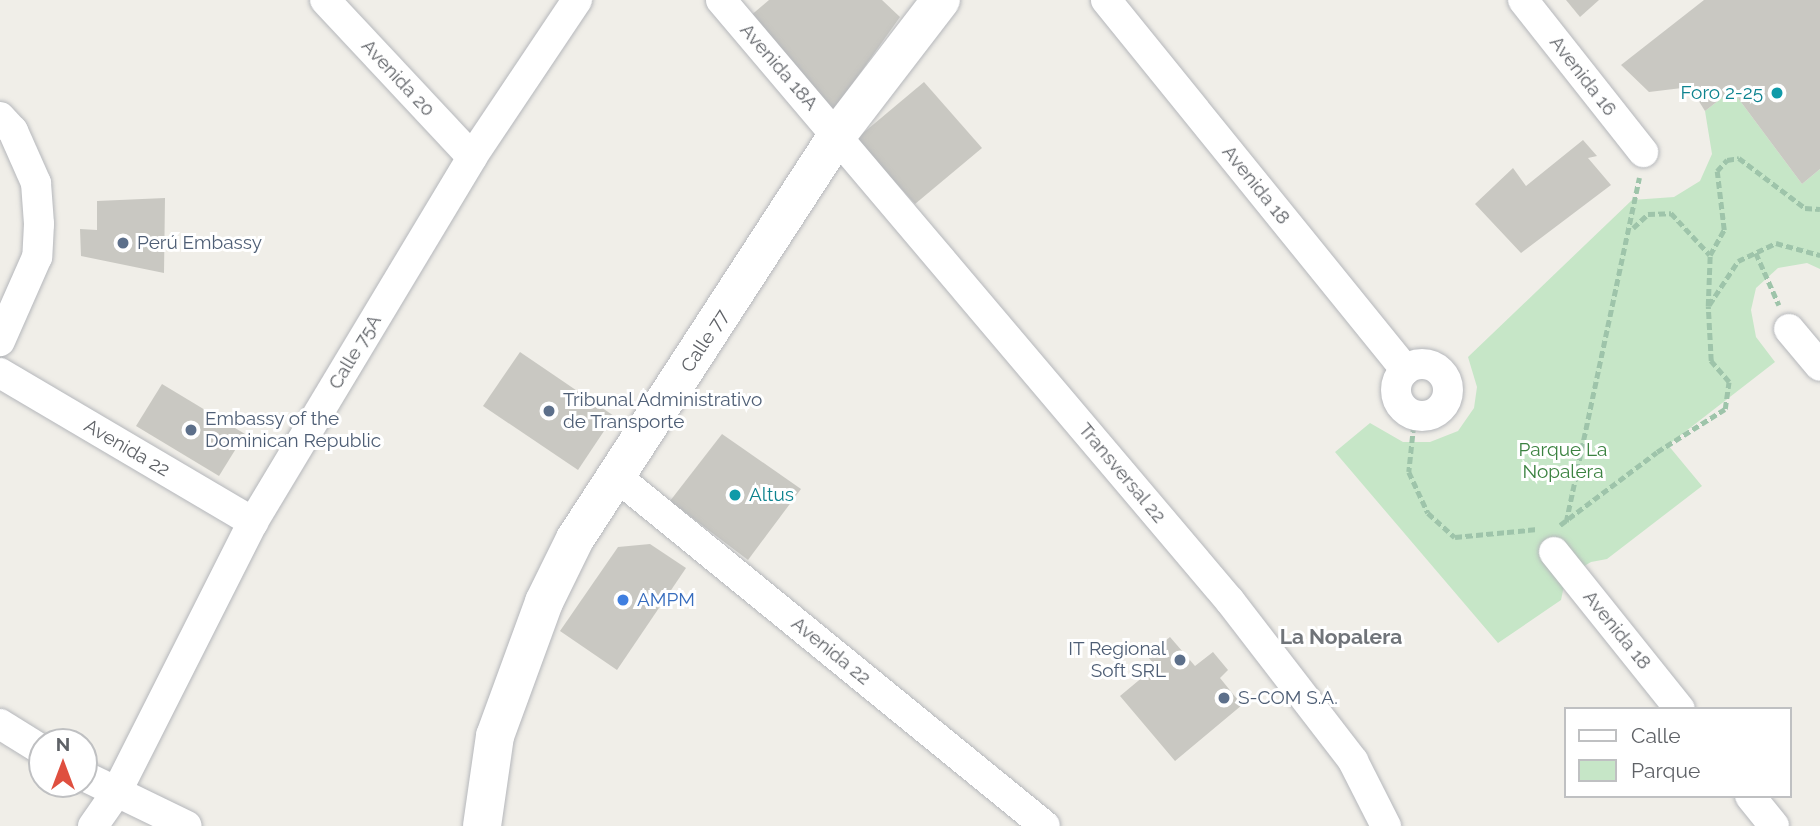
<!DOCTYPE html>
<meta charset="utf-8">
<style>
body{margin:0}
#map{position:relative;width:1820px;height:826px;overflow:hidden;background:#f0eee8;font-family:Raleway,sans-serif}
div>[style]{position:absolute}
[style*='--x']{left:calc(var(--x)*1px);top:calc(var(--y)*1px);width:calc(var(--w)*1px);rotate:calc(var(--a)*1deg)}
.green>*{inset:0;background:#c6e6c7}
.building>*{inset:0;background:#c9c8c2}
.path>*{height:4.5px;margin-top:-2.25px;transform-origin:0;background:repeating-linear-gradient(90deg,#9ec4aa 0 7px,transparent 0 10.5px)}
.roads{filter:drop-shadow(0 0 2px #b5b7bb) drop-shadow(0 0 2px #b5b7bb)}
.minor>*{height:30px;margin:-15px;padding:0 15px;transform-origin:15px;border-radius:15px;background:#fff}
.minor>.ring{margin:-15px;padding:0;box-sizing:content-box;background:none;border:30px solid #fff;border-radius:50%}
.tertiary>*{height:38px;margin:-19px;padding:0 19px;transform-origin:19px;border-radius:19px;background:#fff}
.dots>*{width:19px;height:19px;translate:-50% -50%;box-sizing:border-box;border:4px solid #fff;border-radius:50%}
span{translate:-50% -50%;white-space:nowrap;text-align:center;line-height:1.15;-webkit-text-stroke:6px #fff;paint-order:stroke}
.street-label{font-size:19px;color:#5f6267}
.culture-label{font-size:19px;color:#0d838f}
.right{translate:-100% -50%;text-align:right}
.left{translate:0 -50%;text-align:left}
.service-label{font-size:19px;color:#4e5e75}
.park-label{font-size:19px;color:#3b8240}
.shop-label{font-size:19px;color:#366cbe}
.neighbourhood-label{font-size:21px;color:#707479;font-weight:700}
.legend{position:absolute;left:1564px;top:707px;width:228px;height:91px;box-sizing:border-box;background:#fff;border:2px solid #bfc0c2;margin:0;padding:9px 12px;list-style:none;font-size:21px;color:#5f6267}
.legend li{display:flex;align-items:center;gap:14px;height:35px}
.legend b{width:35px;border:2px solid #bfc0c2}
.north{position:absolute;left:28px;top:728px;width:70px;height:70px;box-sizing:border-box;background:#fff;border:2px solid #bfc0c2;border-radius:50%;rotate:0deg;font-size:19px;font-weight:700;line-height:28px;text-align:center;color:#5f6267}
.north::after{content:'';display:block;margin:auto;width:24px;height:32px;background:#df4f3f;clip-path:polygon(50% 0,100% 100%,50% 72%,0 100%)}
</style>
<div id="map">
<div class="green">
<i style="clip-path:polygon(1732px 90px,1802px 184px,1820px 169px,1820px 269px,1807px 263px,1778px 268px,1756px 288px,1751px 310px,1756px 337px,1775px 362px,1668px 445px,1702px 486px,1607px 559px,1591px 562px,1566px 577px,1561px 600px,1498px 643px,1335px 452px,1370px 423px,1403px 442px,1430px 442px,1458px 431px,1474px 408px,1477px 387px,1468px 357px,1632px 200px,1674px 197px,1700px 181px,1712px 154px,1705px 111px)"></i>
</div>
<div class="building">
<i style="clip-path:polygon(769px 0,882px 0,900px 17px,831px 114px,749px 17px)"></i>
<i style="clip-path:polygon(1566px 0,1599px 0,1580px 17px)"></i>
<i style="clip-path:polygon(1704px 0,1820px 0,1820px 169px,1802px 184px,1732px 90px,1705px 111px,1695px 95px,1682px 88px,1649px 92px,1621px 65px)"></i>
<i style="clip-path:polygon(924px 82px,982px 148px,915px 204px,856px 139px)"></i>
<i style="clip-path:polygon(1583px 140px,1597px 156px,1588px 158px,1611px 185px,1521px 253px,1475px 204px,1513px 168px,1526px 186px)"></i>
<i style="clip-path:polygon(165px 198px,164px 273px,81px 256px,80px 229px,97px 230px,97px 201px)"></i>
<i style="clip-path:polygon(520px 352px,614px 416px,578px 470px,483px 406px)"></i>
<i style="clip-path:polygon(162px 384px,245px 434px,219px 476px,136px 426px)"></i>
<i style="clip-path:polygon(722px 434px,801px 489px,748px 560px,670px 501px)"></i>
<i style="clip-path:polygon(650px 544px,686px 568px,617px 670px,560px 631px,618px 547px)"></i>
<i style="clip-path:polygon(1170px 637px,1195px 666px,1213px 652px,1228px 670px,1220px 678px,1242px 705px,1175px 761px,1120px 696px,1156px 666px,1147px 656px)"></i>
</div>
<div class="path">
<i style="--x:1633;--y:228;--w:21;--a:-43"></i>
<i style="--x:1648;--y:214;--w:23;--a:-2"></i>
<i style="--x:1671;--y:213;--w:57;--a:47.1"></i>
<i style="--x:1756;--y:253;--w:57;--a:66.1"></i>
<i style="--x:1709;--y:305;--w:53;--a:-56.6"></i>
<i style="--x:1738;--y:261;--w:42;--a:-25.3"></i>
<i style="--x:1776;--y:243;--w:46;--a:15.3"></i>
<i style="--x:1415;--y:415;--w:57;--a:96"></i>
<i style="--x:1409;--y:472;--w:45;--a:65.1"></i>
<i style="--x:1428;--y:513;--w:36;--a:42"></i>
<i style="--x:1455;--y:537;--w:83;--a:-5.5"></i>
<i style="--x:1566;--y:522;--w:352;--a:-78"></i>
<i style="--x:1560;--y:525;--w:121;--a:-37"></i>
<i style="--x:1657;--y:452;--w:80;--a:-32.3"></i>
<i style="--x:1725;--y:409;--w:27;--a:-82"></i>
<i style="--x:1729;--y:382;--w:28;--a:-131"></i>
<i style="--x:1711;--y:361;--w:55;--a:-93.1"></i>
<i style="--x:1708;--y:306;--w:51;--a:-87.8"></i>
<i style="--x:1710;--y:255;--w:29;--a:-61"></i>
<i style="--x:1724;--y:230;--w:59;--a:-96.8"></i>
<i style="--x:1717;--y:171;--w:15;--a:-48"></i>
<i style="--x:1727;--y:160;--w:12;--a:-9"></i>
<i style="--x:1739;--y:158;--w:83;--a:37.1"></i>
<i style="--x:1805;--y:208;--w:15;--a:4"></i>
</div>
<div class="roads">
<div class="minor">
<i style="--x:325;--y:0;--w:215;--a:46.9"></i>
<i style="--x:721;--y:0;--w:788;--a:49.74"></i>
<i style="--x:1230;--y:601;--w:202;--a:52.4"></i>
<i style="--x:1353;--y:761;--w:73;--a:63.1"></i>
<i style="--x:1106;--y:0;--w:476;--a:51"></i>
<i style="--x:1523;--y:0;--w:194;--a:51.7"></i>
<i style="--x:0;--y:117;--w:19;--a:47"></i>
<i style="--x:13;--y:131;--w:57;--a:66.1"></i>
<i style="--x:36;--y:183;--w:41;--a:85.8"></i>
<i style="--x:39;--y:224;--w:33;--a:93"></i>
<i style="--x:37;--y:257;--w:92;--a:113.8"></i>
<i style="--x:1789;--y:329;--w:48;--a:50"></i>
<i class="ring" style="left:1396px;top:364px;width:22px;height:22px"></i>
<i style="--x:0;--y:373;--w:294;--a:30.5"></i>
<i style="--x:617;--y:477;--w:552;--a:39.19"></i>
<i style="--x:1554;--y:552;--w:201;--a:51.3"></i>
<i style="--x:0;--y:724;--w:49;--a:31.8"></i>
<i style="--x:84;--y:776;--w:114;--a:25.9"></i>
<i style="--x:1750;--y:796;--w:38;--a:51"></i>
<i style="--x:93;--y:826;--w:38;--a:-55"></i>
<i style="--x:115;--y:795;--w:306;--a:-63.2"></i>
<i style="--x:253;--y:522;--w:426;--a:-59"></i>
<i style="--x:472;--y:157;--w:189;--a:-56.2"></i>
</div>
<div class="tertiary">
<i style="--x:482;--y:826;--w:91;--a:-81.8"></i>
<i style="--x:495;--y:736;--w:143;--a:-69.9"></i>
<i style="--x:544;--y:602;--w:70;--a:-63.8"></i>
<i style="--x:575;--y:539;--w:483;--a:-57"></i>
<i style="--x:838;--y:134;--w:169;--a:-52.5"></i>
</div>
</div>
<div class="dots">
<i style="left:1777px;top:93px;background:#0f9aa8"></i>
<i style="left:123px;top:243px;background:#5c6f8a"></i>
<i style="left:549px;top:411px;background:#5c6f8a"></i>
<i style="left:191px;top:430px;background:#5c6f8a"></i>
<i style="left:735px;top:495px;background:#0f9aa8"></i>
<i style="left:623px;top:600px;background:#3f7fe0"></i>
<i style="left:1180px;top:660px;background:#5c6f8a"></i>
<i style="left:1224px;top:698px;background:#5c6f8a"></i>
</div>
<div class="street-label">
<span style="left:779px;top:67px;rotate:49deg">Avenida 18A</span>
<span style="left:1583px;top:76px;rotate:52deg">Avenida 16</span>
<span style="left:398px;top:78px;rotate:47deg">Avenida 20</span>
<span style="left:1256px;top:185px;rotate:51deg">Avenida 18</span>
<span style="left:705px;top:341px;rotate:-57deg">Calle 77</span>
<span style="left:355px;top:352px;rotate:-59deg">Calle 75A</span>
<span style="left:127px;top:448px;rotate:30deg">Avenida 22</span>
<span style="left:1122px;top:473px;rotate:50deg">Transversal 22</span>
<span style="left:1617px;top:630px;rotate:51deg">Avenida 18</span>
<span style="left:831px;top:651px;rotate:39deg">Avenida 22</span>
</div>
<div class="culture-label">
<span class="right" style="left:1763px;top:93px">Foro 2-25</span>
<span class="left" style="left:749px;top:495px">Altus</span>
</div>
<div class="service-label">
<span class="left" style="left:137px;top:243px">Perú Embassy</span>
<span class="left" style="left:563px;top:411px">Tribunal Administrativo<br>de Transporte</span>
<span class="left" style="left:205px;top:430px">Embassy of the<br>Dominican Republic</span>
<span class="right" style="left:1166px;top:660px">IT Regional<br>Soft SRL</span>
<span class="left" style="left:1238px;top:698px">S-COM S.A.</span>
</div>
<div class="park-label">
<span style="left:1563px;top:461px">Parque La<br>Nopalera</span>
</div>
<div class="shop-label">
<span class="left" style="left:637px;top:600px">AMPM</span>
</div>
<div class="neighbourhood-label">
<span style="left:1341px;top:637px">La Nopalera</span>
</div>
<ul class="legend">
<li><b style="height:9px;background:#fff"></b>Calle</li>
<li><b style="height:19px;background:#c6e6c7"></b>Parque</li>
</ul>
<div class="north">N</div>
</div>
